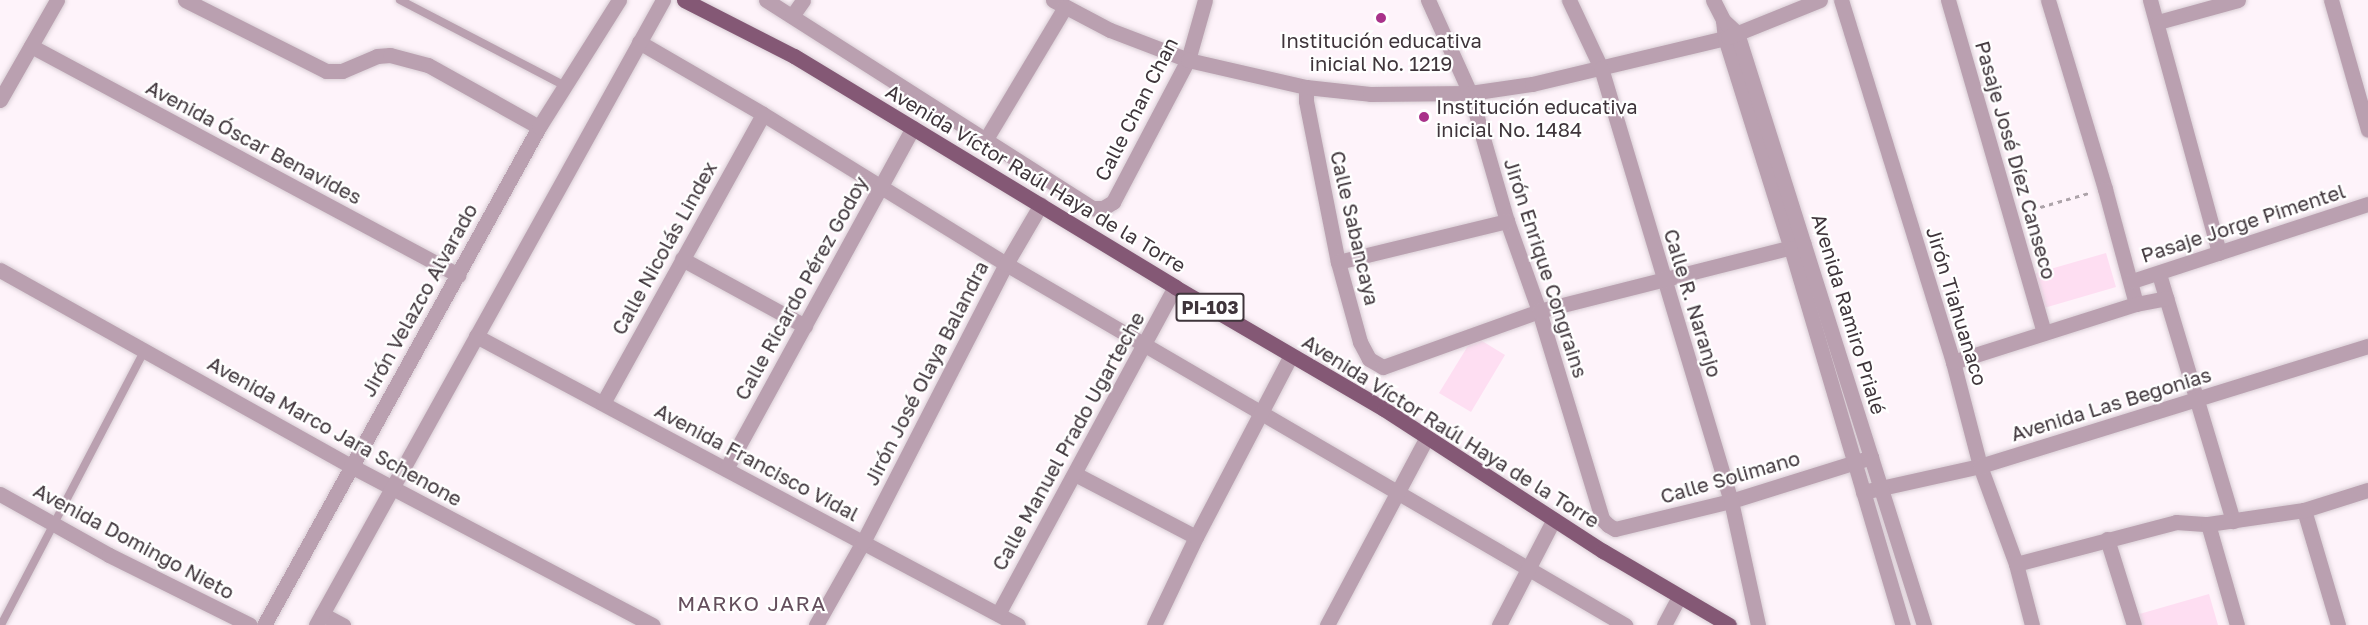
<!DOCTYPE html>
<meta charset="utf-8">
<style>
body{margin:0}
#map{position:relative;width:2368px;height:625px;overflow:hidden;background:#fef3fa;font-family:"Golos Text",sans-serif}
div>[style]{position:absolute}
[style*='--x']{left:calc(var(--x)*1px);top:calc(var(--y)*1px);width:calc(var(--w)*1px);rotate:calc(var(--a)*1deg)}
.green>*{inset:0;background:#fedef2}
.path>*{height:3px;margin-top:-1.5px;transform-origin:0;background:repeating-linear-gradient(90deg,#ada3a9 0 4.5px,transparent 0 9px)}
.roads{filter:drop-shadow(0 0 2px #d8cdd4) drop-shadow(0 0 2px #d8cdd4)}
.service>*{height:8px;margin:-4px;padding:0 4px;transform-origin:4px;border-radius:4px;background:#baa0b0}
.minor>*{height:15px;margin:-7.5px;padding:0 7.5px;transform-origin:7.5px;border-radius:7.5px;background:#baa0b0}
.tertiary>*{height:15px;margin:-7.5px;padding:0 7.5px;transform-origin:7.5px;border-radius:7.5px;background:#baa0b0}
.primary>*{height:15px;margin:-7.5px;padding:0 7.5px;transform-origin:7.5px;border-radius:7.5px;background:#845875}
.dots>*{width:16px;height:16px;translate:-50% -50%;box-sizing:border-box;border:3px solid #fff;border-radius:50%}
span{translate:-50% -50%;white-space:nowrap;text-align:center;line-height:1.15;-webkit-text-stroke:4.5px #fff;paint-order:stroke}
.shield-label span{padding:2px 4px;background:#fff;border:2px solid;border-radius:4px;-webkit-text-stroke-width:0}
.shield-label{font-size:18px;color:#3f353b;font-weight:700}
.poi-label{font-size:20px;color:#3f353b}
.left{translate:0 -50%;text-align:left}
.street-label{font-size:20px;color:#3f353b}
.neighbourhood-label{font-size:21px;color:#644e5c;letter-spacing:1.5px}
</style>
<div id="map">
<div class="green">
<i style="clip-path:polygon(2106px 253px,2116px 287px,2044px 308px,2033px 274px)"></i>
<i style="clip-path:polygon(1474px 336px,1505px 355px,1471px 412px,1439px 393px)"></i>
<i style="clip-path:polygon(2209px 594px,2218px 625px,2139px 625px,2136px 615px)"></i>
</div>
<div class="path">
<i style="--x:2023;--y:212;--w:69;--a:-16.1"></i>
</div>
<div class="roads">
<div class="service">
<i style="--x:400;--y:0;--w:186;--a:27.5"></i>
<i style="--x:1;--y:625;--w:309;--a:-62.4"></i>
</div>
<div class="minor">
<i style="--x:185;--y:0;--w:158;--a:26.7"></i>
<i style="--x:326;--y:71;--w:16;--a:0"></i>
<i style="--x:342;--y:71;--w:38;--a:-23"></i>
<i style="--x:377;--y:56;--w:13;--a:-4"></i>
<i style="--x:390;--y:55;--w:39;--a:15"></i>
<i style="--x:428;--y:65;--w:127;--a:29.2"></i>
<i style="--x:766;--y:0;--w:388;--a:32.5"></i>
<i style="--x:1093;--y:208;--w:10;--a:0"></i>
<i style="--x:1103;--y:208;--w:12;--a:-31"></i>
<i style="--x:1113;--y:202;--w:161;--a:-62.2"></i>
<i style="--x:1188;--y:60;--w:62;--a:-74.2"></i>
<i style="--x:1053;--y:0;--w:64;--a:27.8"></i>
<i style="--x:1110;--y:30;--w:84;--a:21"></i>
<i style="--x:1188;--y:60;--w:121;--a:12.9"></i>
<i style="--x:1306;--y:87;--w:64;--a:6.2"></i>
<i style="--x:1370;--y:94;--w:100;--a:-0.6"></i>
<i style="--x:1470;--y:93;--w:63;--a:-8.3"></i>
<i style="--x:1532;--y:84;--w:198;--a:-13.4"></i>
<i style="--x:1428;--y:0;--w:102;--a:65.7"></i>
<i style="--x:1470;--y:93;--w:133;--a:73.9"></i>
<i style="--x:1507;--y:221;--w:96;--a:70.4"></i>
<i style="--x:1539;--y:311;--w:217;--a:73.1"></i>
<i style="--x:1602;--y:519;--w:8;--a:45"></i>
<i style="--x:1608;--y:525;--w:8;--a:30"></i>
<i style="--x:1615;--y:529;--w:119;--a:-13.6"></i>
<i style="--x:1731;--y:501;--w:147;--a:-17.4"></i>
<i style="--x:1569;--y:0;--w:75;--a:64.8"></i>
<i style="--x:1601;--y:68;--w:452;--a:73.3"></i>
<i style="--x:1731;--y:501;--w:127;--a:77.7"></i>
<i style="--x:1841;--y:0;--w:379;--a:72.8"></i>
<i style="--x:1953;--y:362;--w:107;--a:75.4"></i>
<i style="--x:1980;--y:466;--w:104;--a:69.8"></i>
<i style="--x:2016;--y:564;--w:63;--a:75.3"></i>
<i style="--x:1948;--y:0;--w:346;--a:73.9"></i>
<i style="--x:2048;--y:0;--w:197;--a:73.2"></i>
<i style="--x:2105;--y:189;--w:119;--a:74.9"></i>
<i style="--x:2150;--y:0;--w:262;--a:74.7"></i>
<i style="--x:2331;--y:0;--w:135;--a:74.1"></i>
<i style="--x:792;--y:16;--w:19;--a:-55"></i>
<i style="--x:2158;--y:22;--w:83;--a:-15.4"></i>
<i style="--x:639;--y:42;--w:143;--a:30.1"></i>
<i style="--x:763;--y:114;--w:286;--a:31.7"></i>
<i style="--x:1006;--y:264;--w:717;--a:30.25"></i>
<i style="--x:31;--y:46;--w:485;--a:28.2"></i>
<i style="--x:1306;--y:87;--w:14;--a:90"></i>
<i style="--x:1306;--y:101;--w:164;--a:78.8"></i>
<i style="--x:1338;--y:262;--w:83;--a:74.6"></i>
<i style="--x:1360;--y:342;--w:19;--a:62"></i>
<i style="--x:1369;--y:359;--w:16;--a:30"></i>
<i style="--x:1383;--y:367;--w:166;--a:-19.7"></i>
<i style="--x:1539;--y:311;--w:273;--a:-14.2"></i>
<i style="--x:986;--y:139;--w:154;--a:-59.1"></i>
<i style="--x:682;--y:259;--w:140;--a:28.6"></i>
<i style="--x:1338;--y:262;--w:174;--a:-13.6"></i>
<i style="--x:0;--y:270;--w:402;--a:29.2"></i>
<i style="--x:351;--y:466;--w:341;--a:27.8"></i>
<i style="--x:2159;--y:274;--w:258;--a:73.3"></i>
<i style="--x:2132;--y:281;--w:248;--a:-18.1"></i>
<i style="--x:476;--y:336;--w:614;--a:28.07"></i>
<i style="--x:1953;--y:362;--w:192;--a:-17.6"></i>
<i style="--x:2136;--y:304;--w:31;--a:-11"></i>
<i style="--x:603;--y:403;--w:330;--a:-61"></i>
<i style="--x:726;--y:469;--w:389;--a:-61.3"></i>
<i style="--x:1075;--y:474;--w:136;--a:27.5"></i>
<i style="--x:1863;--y:492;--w:120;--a:-12.5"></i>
<i style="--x:1980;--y:466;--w:406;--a:-17.2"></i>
<i style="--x:0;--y:494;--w:125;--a:29.2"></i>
<i style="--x:109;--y:555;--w:157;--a:26.4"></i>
<i style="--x:2304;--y:510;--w:120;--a:73.5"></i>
<i style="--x:2208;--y:524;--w:105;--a:74"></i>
<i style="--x:2107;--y:539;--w:90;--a:72.6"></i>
<i style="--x:2016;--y:564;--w:165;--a:-14.7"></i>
<i style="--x:2176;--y:522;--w:32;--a:4"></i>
<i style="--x:2208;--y:524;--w:97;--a:-8.3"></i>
<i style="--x:2304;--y:510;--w:67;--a:-17.4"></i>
<i style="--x:322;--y:614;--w:24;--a:28"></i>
<i style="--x:998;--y:614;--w:372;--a:-61.6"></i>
<i style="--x:816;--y:625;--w:95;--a:-60.5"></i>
<i style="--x:863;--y:542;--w:313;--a:-62.8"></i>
<i style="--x:1006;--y:264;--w:69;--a:-59.7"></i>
<i style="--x:1154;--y:625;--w:98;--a:-64.5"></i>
<i style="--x:1196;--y:537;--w:205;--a:-62.4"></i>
<i style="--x:1327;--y:625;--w:213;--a:-62"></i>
<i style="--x:1499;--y:625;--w:119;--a:-62.6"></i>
<i style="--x:1664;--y:625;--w:32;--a:-62"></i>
</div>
<div class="tertiary">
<i style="--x:1713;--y:0;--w:22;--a:63"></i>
<i style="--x:1723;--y:20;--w:18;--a:84"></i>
<i style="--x:1725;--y:38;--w:220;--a:72.6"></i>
<i style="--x:1791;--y:248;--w:393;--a:73.5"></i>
<i style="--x:1723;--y:20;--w:19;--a:43"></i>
<i style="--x:1737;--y:33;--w:621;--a:72.47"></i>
<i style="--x:1728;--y:37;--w:99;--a:-21.9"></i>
<i style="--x:0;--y:100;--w:115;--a:-60.3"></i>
<i style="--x:264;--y:625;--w:569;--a:-61.09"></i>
<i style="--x:539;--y:127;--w:150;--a:-57.8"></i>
<i style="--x:316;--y:625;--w:715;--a:-60.96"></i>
</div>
<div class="primary">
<i style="--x:684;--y:0;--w:123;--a:27"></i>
<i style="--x:794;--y:56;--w:446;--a:31.2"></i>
<i style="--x:1175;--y:287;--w:242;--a:30.3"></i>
<i style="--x:1384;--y:409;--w:261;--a:33"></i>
<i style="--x:1603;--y:551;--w:146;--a:30.4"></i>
</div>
</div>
<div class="dots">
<i style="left:1381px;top:18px;background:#a9328a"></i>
<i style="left:1424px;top:117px;background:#a9328a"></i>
</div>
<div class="shield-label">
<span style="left:1210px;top:307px">PI-103</span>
</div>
<div class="poi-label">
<span style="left:1381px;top:52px">Institución educativa<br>inicial No. 1219</span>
<span class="left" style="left:1436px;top:118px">Institución educativa<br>inicial No. 1484</span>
</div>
<div class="street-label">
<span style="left:1136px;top:109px;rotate:-63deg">Calle Chan Chan</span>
<span style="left:254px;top:142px;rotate:28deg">Avenida Óscar Benavides</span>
<span style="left:2016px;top:160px;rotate:74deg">Pasaje José Díez Canseco</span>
<span style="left:1036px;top:178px;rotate:31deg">Avenida Víctor Raúl Haya de la Torre</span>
<span style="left:2243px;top:223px;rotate:-18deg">Pasaje Jorge Pimentel</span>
<span style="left:1355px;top:228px;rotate:77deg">Calle Sabancaya</span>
<span style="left:664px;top:248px;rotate:-61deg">Calle Nicolás Lindex</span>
<span style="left:1546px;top:268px;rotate:72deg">Jirón Enrique Congrains</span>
<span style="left:801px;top:288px;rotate:-61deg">Calle Ricardo Pérez Godoy</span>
<span style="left:419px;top:300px;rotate:-61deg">Jirón Velazco Alvarado</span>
<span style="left:1693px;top:303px;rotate:73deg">Calle R. Naranjo</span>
<span style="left:1957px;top:306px;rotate:73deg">Jirón Tiahuanaco</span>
<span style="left:1849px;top:314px;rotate:73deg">Avenida Ramiro Prialé</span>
<span style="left:926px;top:373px;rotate:-63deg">Jirón José Olaya Balandra</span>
<span style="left:2111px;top:404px;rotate:-17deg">Avenida Las Begonias</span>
<span style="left:335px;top:431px;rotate:29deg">Avenida Marco Jara Schenone</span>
<span style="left:1451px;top:431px;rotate:32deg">Avenida Víctor Raúl Haya de la Torre</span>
<span style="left:1068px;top:441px;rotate:-61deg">Calle Manuel Prado Ugarteche</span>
<span style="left:757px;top:462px;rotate:28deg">Avenida Francisco Vidal</span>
<span style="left:1730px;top:477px;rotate:-16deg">Calle Solimano</span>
<span style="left:134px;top:541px;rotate:28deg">Avenida Domingo Nieto</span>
</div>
<div class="neighbourhood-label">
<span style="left:752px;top:603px">MARKO JARA</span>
</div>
</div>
